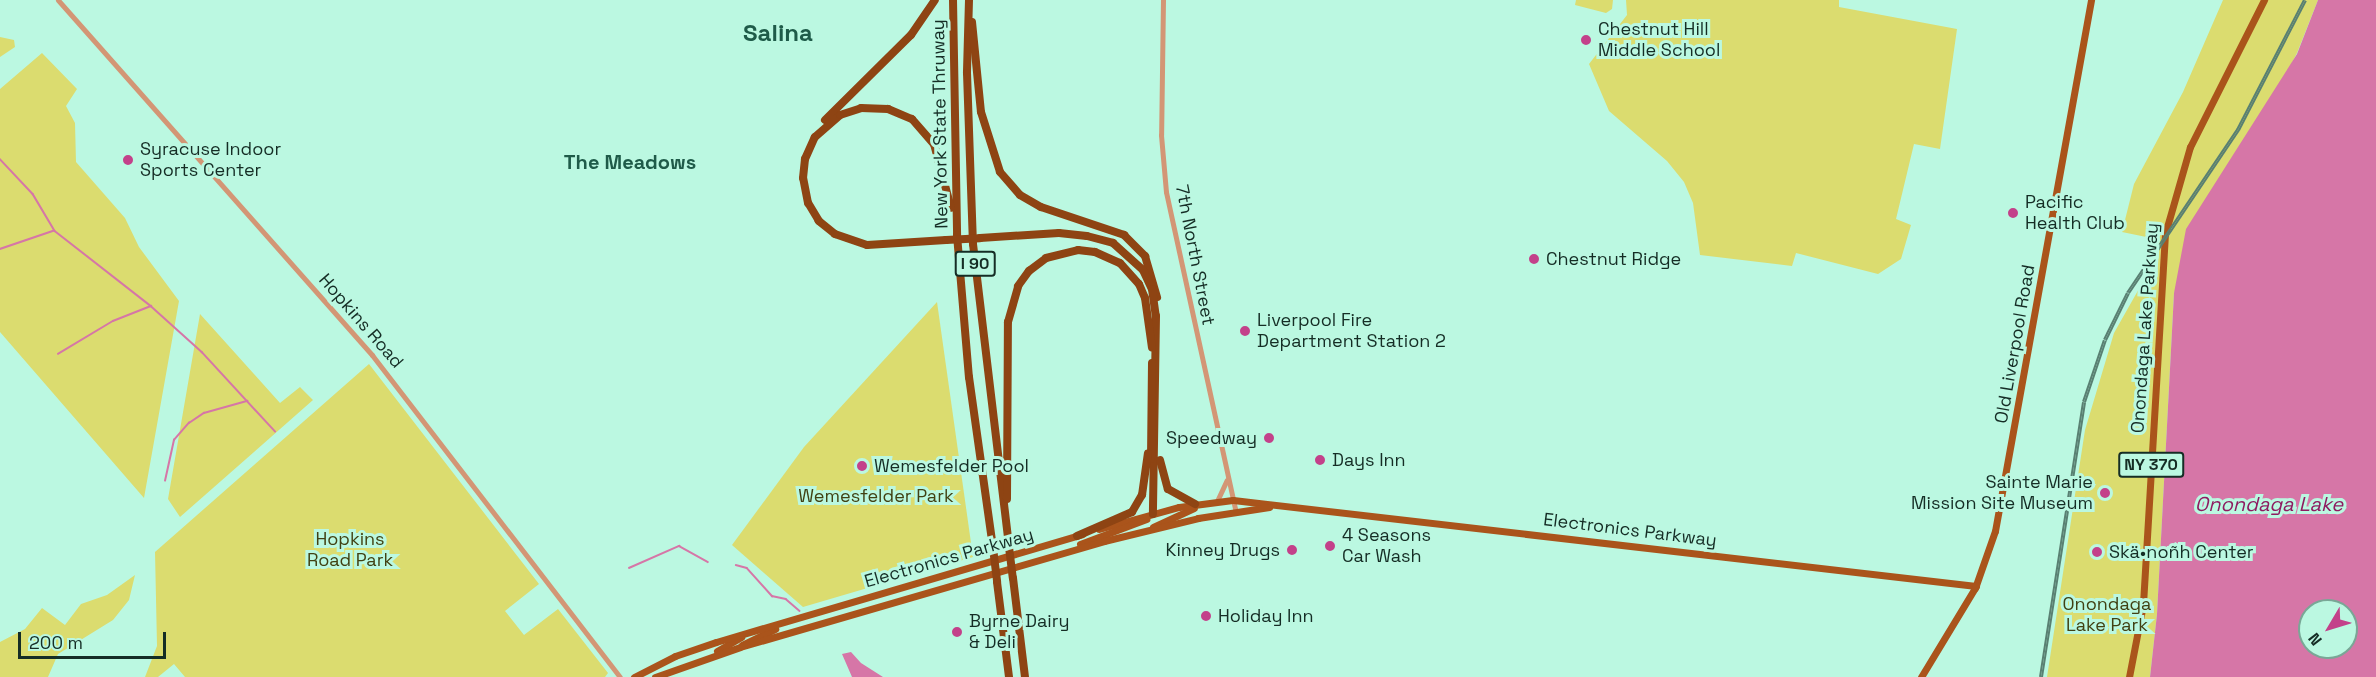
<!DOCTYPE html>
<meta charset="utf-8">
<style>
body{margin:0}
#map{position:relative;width:2376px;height:677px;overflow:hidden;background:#bbf8e1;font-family:"Space Grotesk",sans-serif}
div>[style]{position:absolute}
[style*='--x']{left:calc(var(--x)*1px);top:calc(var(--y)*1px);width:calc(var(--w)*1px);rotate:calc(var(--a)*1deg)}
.green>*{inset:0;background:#dbdc6f}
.water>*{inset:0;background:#d676a7}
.round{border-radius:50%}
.stream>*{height:1.5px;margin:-0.75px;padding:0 0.75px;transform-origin:0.75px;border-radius:0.75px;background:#d676a7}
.minor>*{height:5px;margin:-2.5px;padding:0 2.5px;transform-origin:2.5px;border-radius:2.5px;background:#d39675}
.major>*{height:7px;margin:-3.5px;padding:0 3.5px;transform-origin:3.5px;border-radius:3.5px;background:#aa541b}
.highway>*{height:8px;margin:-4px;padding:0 4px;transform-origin:4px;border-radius:4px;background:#8e4413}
.rail>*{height:4px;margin-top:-2px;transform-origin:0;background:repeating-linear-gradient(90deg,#bbf8e1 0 4.5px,#598072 0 9px);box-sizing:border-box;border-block:2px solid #598072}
.highway-bridge>*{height:8px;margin:-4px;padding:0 4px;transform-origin:4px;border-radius:4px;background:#8e4413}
.dots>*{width:16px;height:16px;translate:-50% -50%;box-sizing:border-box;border:3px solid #bbf8e1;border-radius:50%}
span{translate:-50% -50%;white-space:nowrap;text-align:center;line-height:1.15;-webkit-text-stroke:6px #bbf8e1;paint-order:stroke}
.shield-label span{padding:2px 4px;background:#bbf8e1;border:2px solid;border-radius:4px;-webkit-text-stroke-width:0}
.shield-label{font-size:16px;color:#152d25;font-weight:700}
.poi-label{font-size:18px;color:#152d25}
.left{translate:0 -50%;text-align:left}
.right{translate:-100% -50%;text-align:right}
.street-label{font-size:18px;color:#152d25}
.park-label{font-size:18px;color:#414113}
.neighbourhood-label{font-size:20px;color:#1f5b49;font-weight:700}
.water-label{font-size:20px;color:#8e1b60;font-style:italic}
.district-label{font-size:24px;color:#1f5b49;font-weight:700}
.north{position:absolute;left:2298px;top:599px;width:60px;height:60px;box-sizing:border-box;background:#bbf8e1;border:2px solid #79a796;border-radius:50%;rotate:232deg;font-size:16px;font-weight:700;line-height:24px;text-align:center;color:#152d25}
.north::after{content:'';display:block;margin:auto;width:21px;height:27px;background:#c3418a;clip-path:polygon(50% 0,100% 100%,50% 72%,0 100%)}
.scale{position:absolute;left:18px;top:632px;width:148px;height:27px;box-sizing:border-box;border:3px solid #152d25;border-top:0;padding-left:8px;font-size:18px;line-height:21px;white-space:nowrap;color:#152d25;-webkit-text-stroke:4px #bbf8e1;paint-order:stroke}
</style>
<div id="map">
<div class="green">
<i style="clip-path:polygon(1576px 0,1613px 0,1612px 9px,1606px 13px,1575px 5px)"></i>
<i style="clip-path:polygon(1626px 0,1839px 0,1839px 7px,1957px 29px,1940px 149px,1914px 144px,1896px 219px,1911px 225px,1901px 259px,1878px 274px,1796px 253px,1792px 266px,1700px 255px,1693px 203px,1684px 182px,1667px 161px,1609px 111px,1589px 64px,1627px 15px)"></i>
<i style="clip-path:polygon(2223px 0,2318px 0,2297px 53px,2174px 293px,2157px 614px,2150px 677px,2047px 677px,2085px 430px,2114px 333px,2149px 271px,2156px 239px,2122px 232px,2134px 184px,2183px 92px)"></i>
<i style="clip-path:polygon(0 37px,14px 40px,15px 47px,0 57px)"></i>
<i style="clip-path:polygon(42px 53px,77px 89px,66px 106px,75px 123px,76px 162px,125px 218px,139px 247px,179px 301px,144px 498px,0 332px,0 89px)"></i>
<i style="clip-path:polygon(937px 302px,973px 557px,803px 607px,732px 545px,804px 447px)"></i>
<i style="clip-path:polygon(200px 314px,280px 403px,300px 387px,313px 400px,180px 517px,168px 499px)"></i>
<i style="clip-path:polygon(369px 364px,539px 584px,505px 611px,524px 635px,558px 609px,608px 673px,605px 677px,185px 677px,174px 664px,158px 677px,145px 677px,157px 646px,155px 552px)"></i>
<i style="clip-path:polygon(135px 575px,129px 600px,113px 620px,58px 654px,48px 677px,0 677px,0 642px,25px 629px,42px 608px,65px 625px,81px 604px,107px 595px)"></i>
</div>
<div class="water">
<i style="clip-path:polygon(evenodd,2318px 0,2376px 0,2376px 677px,2150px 677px,2157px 614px,2174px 293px,2186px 229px,2297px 54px,2318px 0,2310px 611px,2346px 611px,2346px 647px,2310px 647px,2310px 611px)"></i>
<i class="round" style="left:855px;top:459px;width:14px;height:14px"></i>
<i style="clip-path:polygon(851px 652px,861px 663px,883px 677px,852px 677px,842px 654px)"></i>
</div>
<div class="stream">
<i style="--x:0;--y:159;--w:48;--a:46.7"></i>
<i style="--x:33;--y:194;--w:43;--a:59.3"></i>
<i style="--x:55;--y:231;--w:122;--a:38"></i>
<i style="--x:151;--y:306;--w:69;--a:42"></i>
<i style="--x:202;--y:352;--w:108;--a:47.3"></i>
<i style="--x:0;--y:249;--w:56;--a:-18.8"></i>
<i style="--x:58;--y:354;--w:64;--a:-31"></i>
<i style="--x:113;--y:321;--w:41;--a:-21.5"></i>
<i style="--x:165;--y:481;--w:42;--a:-77.6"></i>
<i style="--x:174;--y:440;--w:23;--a:-49"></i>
<i style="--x:189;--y:423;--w:18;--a:-34"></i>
<i style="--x:204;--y:413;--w:45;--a:-15.6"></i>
<i style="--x:736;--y:565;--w:11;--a:15"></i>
<i style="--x:747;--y:568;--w:38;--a:48"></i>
<i style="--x:772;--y:596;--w:14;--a:12"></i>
<i style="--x:786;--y:599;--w:18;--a:41"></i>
<i style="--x:629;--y:568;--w:55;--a:-23.7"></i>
<i style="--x:679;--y:546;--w:33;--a:29"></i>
</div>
<div class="minor">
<i style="--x:58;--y:0;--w:474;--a:48.5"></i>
<i style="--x:372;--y:355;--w:406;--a:52.4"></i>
<i style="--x:1163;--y:0;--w:135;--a:90.8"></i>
<i style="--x:1161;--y:135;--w:57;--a:85"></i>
<i style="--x:1166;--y:192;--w:328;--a:77.7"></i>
<i style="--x:1217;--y:501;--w:23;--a:-65"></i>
</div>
<div class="major">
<i style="--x:1153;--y:527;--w:45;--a:-24.9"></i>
<i style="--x:1099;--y:529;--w:83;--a:-15.4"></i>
<i style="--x:1179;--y:507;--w:54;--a:-7.4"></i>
<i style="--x:1233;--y:500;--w:748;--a:6.6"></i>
<i style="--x:1080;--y:544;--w:71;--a:-20.7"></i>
<i style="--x:742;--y:645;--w:37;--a:-26"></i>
<i style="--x:717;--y:651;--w:28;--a:-30"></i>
<i style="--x:634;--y:677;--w:46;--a:-27.1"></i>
<i style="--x:675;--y:656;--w:43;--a:-18.9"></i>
<i style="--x:716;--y:642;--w:382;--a:-16.4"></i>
<i style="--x:655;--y:677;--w:90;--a:-19.4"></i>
<i style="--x:740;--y:647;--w:379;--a:-16.2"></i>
<i style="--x:1104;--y:541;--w:97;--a:-13.7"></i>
<i style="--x:1198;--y:518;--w:72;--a:-8.8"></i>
<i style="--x:1921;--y:677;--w:104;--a:-58.8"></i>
<i style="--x:1975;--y:588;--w:60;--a:-70.7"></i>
<i style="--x:1995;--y:531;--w:540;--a:-79.75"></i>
<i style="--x:2129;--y:677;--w:74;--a:-79.1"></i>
<i style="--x:2143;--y:604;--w:371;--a:-86.6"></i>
<i style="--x:2165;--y:234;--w:91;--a:-74"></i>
<i style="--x:2190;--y:147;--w:165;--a:-63.3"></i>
</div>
<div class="highway">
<i style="--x:953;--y:0;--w:235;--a:89"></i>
<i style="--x:957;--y:235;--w:143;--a:85.2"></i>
<i style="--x:969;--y:377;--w:173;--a:82"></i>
<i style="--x:969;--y:0;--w:73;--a:91.6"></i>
<i style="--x:967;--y:73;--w:171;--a:88"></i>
<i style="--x:973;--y:244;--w:305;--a:83.2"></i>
<i style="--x:972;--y:22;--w:90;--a:84.3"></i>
<i style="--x:981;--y:112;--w:63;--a:72.4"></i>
<i style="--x:1000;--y:172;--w:30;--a:49"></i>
<i style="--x:1020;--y:195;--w:24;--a:30"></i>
<i style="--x:1041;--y:207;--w:88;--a:18.6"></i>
<i style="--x:1124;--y:235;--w:30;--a:45"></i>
<i style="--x:1145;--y:256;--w:43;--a:73.7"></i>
<i style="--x:825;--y:120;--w:121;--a:-44.7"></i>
<i style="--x:911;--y:35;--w:42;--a:-55.6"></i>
<i style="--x:980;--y:238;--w:79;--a:-3.6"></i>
<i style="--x:1059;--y:233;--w:28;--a:6"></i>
<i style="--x:1087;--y:236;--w:27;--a:15"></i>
<i style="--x:1113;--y:243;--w:40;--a:42"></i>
<i style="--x:1143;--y:270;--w:21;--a:65"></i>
<i style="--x:1152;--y:289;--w:27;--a:82"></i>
<i style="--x:1156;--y:316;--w:198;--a:90.9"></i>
<i style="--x:946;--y:240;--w:79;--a:176.4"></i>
<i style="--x:867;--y:245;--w:34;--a:-161"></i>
<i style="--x:835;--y:234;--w:21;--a:-141"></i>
<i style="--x:819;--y:221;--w:21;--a:-121"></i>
<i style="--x:808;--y:203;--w:25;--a:-101"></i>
<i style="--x:803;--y:178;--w:19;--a:-84"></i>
<i style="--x:805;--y:159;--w:24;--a:-66"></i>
<i style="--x:815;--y:137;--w:33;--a:-41"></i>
<i style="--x:840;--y:115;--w:22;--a:-18"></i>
<i style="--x:861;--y:108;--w:27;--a:2"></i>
<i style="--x:888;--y:109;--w:26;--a:23"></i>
<i style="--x:912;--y:119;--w:33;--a:49"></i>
<i style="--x:934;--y:144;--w:66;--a:75.1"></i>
<i style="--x:1151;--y:459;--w:96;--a:-89.4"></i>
<i style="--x:1160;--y:460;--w:30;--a:75"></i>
<i style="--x:1168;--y:489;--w:31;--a:29"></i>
<i style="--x:1007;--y:499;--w:177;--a:-89.7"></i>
<i style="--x:1008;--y:322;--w:37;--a:-74"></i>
<i style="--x:1018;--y:286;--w:19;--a:-54"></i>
<i style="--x:1029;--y:271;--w:21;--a:-37"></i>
<i style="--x:1046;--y:258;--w:33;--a:-14"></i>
<i style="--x:1078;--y:250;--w:17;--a:7"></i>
<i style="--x:1095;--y:252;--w:27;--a:24"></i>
<i style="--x:1120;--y:263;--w:28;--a:48"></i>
<i style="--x:1139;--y:284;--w:15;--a:67"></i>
<i style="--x:1145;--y:298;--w:50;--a:82"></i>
<i style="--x:1077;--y:536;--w:60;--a:-23.6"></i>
<i style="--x:1132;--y:512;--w:20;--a:-60"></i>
<i style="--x:1142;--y:495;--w:42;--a:-81.9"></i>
<i style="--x:1013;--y:578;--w:100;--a:83.1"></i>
<i style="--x:997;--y:582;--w:96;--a:82.8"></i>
</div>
<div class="rail">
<i style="--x:2041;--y:677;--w:278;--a:-81.1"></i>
<i style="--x:2084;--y:402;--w:65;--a:-71.3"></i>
<i style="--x:2105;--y:340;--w:52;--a:-63.9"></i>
<i style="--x:2128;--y:293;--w:197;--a:-56"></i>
<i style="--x:2238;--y:130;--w:146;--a:-62.7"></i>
</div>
<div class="highway-bridge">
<i style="--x:946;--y:240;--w:34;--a:-3"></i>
<i style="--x:1009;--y:547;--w:31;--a:83"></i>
<i style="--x:993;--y:548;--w:34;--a:83"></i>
</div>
<div class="dots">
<i style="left:1586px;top:40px;background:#c3418a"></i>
<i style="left:128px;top:160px;background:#c3418a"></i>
<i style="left:2013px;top:213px;background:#c3418a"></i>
<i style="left:1534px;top:259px;background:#c3418a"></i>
<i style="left:1245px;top:331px;background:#c3418a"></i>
<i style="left:1269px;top:438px;background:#c3418a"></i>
<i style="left:1320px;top:460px;background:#c3418a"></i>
<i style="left:862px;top:466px;background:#c3418a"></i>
<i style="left:2105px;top:493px;background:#c3418a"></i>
<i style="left:1330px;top:546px;background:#c3418a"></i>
<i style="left:1292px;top:550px;background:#c3418a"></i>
<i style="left:2097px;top:552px;background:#c3418a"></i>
<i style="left:1206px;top:616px;background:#c3418a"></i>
<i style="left:957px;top:632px;background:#c3418a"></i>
</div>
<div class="shield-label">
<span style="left:975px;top:264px">I 90</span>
<span style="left:2151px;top:465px">NY 370</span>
</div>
<div class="poi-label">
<span class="left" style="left:1598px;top:40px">Chestnut Hill<br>Middle School</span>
<span class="left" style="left:140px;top:160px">Syracuse Indoor<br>Sports Center</span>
<span class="left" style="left:2025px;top:213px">Pacific<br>Health Club</span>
<span class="left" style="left:1546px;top:259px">Chestnut Ridge</span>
<span class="left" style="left:1257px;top:331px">Liverpool Fire<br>Department Station 2</span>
<span class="right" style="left:1257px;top:438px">Speedway</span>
<span class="left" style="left:1332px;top:460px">Days Inn</span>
<span class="left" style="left:874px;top:466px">Wemesfelder Pool</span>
<span class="right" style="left:2093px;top:493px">Sainte Marie<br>Mission Site Museum</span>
<span class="left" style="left:1342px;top:546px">4 Seasons<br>Car Wash</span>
<span class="right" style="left:1280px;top:550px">Kinney Drugs</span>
<span class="left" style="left:2109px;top:552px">Skä•noñh Center</span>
<span class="left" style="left:1218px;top:616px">Holiday Inn</span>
<span class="left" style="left:969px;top:632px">Byrne Dairy<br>&amp; Deli</span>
</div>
<div class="street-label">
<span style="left:940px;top:124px;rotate:-91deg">New York State Thruway</span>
<span style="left:1195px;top:255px;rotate:79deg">7th North Street</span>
<span style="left:361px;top:321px;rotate:49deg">Hopkins Road</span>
<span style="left:2145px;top:328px;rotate:-86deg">Onondaga Lake Parkway</span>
<span style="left:2015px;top:344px;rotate:-80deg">Old Liverpool Road</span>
<span style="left:1630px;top:530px;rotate:7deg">Electronics Parkway</span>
<span style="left:949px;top:558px;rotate:-16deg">Electronics Parkway</span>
</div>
<div class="park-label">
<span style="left:876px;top:496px">Wemesfelder Park</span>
<span style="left:350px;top:550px">Hopkins<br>Road Park</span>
<span style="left:2107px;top:615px">Onondaga<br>Lake Park</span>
</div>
<div class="neighbourhood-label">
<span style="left:630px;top:162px">The Meadows</span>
</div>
<div class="water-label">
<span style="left:2269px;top:504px">Onondaga Lake</span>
</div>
<div class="district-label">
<span style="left:778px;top:33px">Salina</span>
</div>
<div class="north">N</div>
<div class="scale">200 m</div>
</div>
